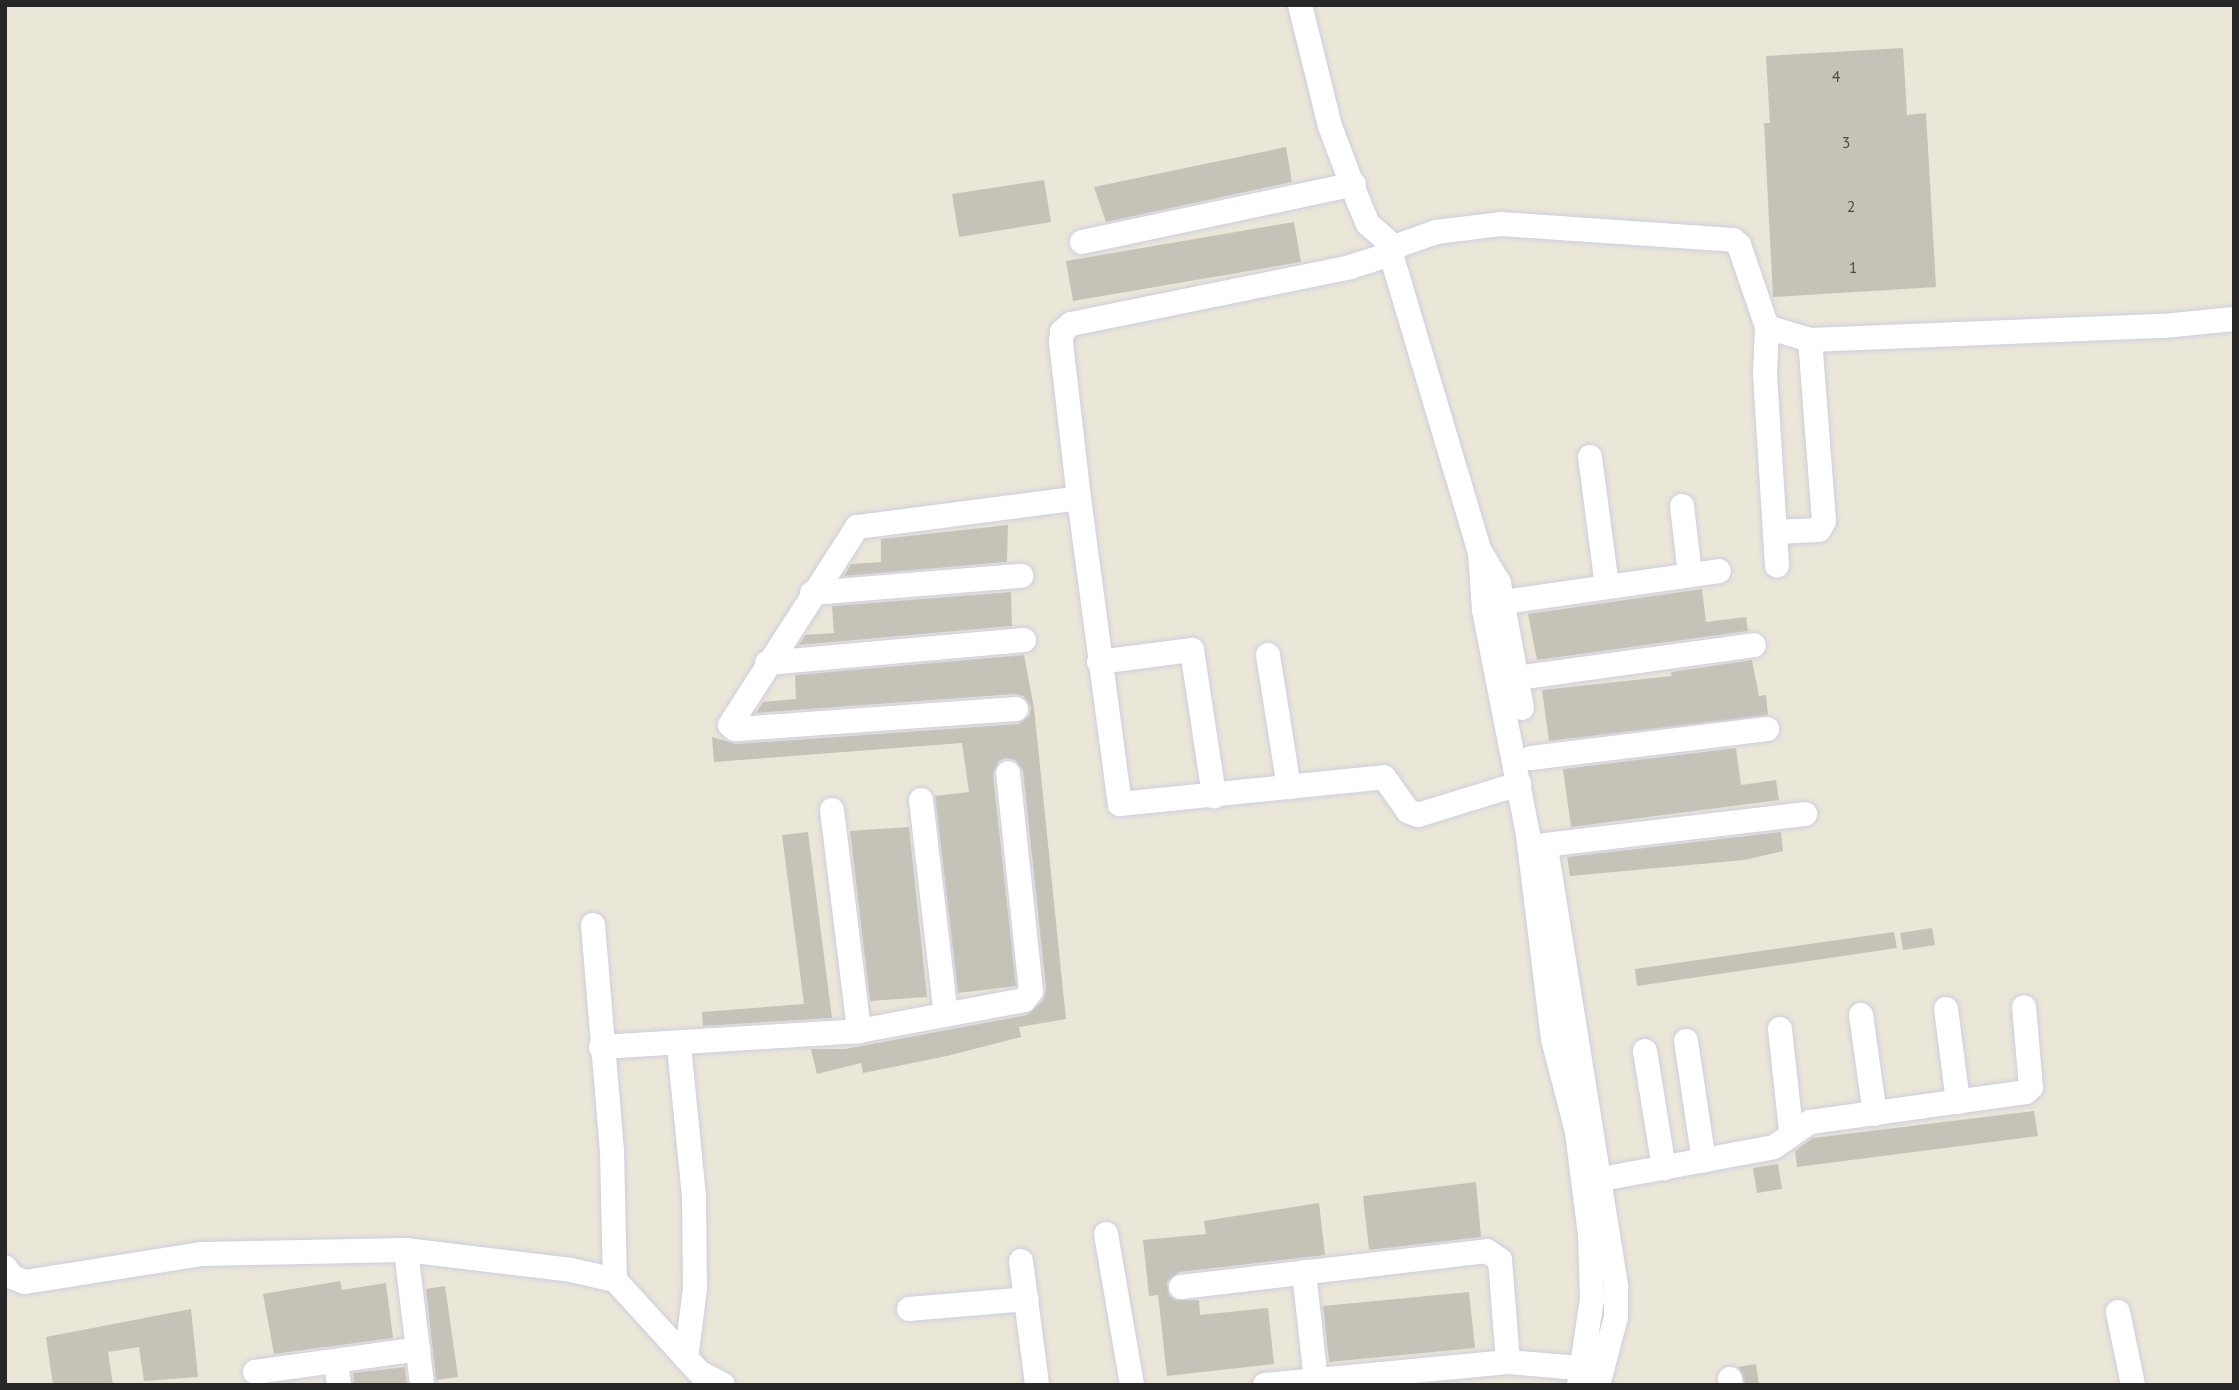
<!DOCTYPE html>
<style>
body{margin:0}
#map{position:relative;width:2239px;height:1390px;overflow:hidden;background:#eae6d8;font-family:"PT Sans",sans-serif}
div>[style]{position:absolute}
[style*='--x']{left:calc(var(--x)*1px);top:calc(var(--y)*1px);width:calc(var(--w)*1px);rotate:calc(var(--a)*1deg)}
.building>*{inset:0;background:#c5c2b8}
.roads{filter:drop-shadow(0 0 2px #cdcde1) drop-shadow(0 0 2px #cdcde1)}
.minor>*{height:24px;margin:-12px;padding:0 12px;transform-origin:12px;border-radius:12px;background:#fff}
span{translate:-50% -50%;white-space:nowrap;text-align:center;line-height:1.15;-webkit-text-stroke:5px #fff;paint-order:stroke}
.number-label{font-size:16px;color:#4e4e4b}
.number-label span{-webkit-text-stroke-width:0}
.frame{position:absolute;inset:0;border:7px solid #272727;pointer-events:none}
</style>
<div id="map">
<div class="building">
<i style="clip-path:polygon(1903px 48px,1907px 115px,1926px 113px,1936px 287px,1773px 297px,1764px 123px,1770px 123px,1766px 56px)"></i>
<i style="clip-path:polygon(1286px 147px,1292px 182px,1106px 222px,1094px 187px)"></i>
<i style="clip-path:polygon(1044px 180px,1051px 222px,959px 237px,952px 194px)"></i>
<i style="clip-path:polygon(1294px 222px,1301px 262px,1073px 301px,1066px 261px)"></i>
<i style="clip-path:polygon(1008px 525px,1007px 562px,844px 576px,851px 564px,881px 562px,881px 539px)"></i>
<i style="clip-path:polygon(1702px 589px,1706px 622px,1746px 617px,1748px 631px,1537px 660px,1528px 614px)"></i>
<i style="clip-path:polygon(1011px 592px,1012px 626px,799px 645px,805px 635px,834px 633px,832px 606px)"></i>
<i style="clip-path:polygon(1024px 655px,1034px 708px,1066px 1019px,1019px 1027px,1021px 1037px,947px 1056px,863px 1073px,861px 1063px,817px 1074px,811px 1049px,845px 1049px,1027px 1015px,1043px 1000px,1046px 989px,1023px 771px,1015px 760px,1006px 758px,999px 761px,993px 774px,1016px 986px,958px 993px,935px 796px,969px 792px,962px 743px,714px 762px,712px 737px,736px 744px,1018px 724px,1029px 716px,1031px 707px,1023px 696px,1015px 694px,756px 713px,763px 702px,796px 699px,795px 675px)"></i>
<i style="clip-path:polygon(1752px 660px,1759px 696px,1766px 695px,1768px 715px,1549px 741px,1542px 690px,1672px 676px,1671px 672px)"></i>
<i style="clip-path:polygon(1736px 748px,1741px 785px,1776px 780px,1779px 800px,1571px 827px,1563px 769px)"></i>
<i style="clip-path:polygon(909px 827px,927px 997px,870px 1001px,850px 831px)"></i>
<i style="clip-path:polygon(808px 832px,832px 1018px,703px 1026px,702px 1012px,804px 1004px,782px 835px)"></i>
<i style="clip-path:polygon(1781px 832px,1783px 851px,1744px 860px,1570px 876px,1567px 857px)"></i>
<i style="clip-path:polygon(1932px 928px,1935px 945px,1903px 950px,1900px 933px)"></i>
<i style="clip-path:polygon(1894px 932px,1897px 948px,1637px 986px,1635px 969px)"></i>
<i style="clip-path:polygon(2034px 1111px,2038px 1136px,1797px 1167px,1795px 1151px,1813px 1138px)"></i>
<i style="clip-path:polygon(1778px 1164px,1782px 1189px,1757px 1193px,1753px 1168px)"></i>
<i style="clip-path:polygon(1476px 1182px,1481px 1237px,1369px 1250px,1363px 1196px)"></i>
<i style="clip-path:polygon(1319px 1203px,1325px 1255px,1179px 1272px,1167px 1282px,1169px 1295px,1175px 1300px,1199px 1300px,1200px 1315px,1268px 1308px,1274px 1364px,1167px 1376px,1158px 1295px,1149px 1296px,1143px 1240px,1206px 1234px,1204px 1221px)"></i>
<i style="clip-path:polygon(340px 1281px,342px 1290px,386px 1283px,393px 1338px,274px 1354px,263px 1294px)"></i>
<i style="clip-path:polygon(445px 1286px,458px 1377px,436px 1380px,426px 1289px)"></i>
<i style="clip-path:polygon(1469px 1292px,1475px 1348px,1329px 1362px,1323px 1306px)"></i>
<i style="clip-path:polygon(191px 1309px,198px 1377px,144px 1381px,139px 1347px,108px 1352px,113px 1385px,53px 1385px,46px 1337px)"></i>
<i style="clip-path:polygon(1756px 1364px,1759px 1385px,1746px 1385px,1738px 1367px)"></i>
<i style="clip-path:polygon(405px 1367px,407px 1385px,354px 1385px,353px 1373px)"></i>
</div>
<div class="roads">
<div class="minor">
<i style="--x:1300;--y:5;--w:125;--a:76.1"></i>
<i style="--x:1330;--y:126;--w:82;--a:69.4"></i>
<i style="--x:1359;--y:203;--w:23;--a:67"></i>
<i style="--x:1368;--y:224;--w:35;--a:41"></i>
<i style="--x:1082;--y:242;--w:278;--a:-12"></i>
<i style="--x:1391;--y:254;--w:311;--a:73.4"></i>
<i style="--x:1480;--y:552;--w:58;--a:86.1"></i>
<i style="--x:1484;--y:610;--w:229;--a:78.9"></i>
<i style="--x:1528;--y:835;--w:206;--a:83"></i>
<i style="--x:1553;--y:1039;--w:96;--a:75.5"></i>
<i style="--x:1577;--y:1132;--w:104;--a:82.8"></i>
<i style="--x:1590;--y:1235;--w:64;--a:88.2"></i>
<i style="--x:1592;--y:1299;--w:87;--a:98.6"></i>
<i style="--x:1767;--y:327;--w:48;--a:92.4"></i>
<i style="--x:1765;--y:375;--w:191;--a:86.4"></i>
<i style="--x:1590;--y:457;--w:131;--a:82.5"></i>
<i style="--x:1079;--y:498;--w:309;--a:82.4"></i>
<i style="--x:1120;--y:804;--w:265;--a:-5.8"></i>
<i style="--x:1384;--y:777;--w:42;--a:54.8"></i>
<i style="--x:1408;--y:811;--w:11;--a:22"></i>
<i style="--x:1418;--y:815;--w:106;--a:-17.1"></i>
<i style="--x:1682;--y:506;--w:69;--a:83.4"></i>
<i style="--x:1775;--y:532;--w:44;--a:-2.6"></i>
<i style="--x:1819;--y:530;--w:10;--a:-61"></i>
<i style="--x:1824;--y:521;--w:182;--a:-94.4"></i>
<i style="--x:1481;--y:553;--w:35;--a:59"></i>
<i style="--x:1499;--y:583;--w:127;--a:79.6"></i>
<i style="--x:812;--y:593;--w:210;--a:-4.7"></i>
<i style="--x:1504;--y:602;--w:217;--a:-8.2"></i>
<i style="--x:1268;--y:655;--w:134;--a:81"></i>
<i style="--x:1099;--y:662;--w:94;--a:-7.4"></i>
<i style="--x:1192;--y:650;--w:148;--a:81.4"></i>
<i style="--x:767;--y:663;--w:258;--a:-5.1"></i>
<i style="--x:1517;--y:678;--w:239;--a:-7.9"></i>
<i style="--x:1016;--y:709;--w:282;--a:175.9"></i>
<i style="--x:735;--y:729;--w:6;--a:-141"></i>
<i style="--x:730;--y:725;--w:235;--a:-57.3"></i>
<i style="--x:857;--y:527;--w:224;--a:-7.4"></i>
<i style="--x:1079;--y:498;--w:157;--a:-96.6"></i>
<i style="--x:1061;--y:342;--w:10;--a:-84"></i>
<i style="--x:1062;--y:332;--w:12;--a:-42"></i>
<i style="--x:1071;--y:324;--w:285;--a:-11.5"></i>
<i style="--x:1350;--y:267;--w:43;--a:-17.6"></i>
<i style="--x:1391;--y:254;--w:8;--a:-67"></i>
<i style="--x:1394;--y:247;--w:45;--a:-19.7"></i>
<i style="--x:1436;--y:232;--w:65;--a:-7"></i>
<i style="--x:1501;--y:224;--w:233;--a:3.9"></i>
<i style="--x:1733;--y:240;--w:8;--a:40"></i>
<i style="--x:1739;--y:245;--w:87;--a:71.1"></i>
<i style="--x:1767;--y:327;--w:45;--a:16.8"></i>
<i style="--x:1810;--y:340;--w:354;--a:-2.3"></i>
<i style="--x:2164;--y:326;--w:70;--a:-5.7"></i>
<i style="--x:1531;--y:758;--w:238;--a:-7"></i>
<i style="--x:921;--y:800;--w:216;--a:83.4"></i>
<i style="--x:832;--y:810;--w:223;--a:83"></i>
<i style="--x:1545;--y:845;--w:262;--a:-6.8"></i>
<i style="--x:1546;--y:848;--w:445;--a:80.9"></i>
<i style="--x:1616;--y:1287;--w:30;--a:90"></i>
<i style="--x:1616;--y:1317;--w:70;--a:104.8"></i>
<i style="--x:593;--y:925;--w:226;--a:85.2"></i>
<i style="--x:612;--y:1150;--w:130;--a:88.7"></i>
<i style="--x:1946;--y:1009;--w:94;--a:82.6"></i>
<i style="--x:1861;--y:1015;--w:100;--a:82"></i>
<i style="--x:1780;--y:1029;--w:103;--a:83.8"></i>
<i style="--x:1686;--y:1041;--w:121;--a:81.5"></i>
<i style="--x:679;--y:1046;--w:150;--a:84.3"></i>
<i style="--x:694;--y:1195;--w:94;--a:89.4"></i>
<i style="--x:695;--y:1289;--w:70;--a:97.4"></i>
<i style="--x:601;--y:1047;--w:258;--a:-3.5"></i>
<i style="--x:859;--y:1031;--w:168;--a:-10.6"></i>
<i style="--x:1024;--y:1000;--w:11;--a:-52"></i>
<i style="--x:1031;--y:991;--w:219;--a:-96"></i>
<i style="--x:1645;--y:1051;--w:119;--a:80.8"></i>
<i style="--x:1602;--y:1179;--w:175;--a:-10.5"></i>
<i style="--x:1774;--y:1147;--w:44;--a:-34.8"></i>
<i style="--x:1810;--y:1122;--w:218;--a:-7.9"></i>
<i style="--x:2026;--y:1092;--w:7;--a:-45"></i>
<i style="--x:2031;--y:1087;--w:80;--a:-95"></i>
<i style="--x:1106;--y:1234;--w:153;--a:80.2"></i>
<i style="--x:406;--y:1250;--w:136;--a:83.2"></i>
<i style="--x:1021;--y:1261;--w:125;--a:82.6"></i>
<i style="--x:5;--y:1267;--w:12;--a:55"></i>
<i style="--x:12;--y:1277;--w:14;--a:21"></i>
<i style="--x:25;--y:1282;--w:178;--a:-9"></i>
<i style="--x:201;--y:1254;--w:205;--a:-1.1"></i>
<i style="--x:406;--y:1250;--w:166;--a:6.9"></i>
<i style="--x:571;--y:1270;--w:45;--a:12.8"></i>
<i style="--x:615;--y:1280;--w:125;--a:47.6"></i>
<i style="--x:699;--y:1372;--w:27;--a:28"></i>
<i style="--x:1304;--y:1272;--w:109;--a:83.7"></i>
<i style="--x:1181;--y:1287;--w:308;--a:-6.7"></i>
<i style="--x:1487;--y:1251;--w:16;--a:35"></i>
<i style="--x:1500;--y:1260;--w:102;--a:85.5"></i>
<i style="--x:909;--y:1309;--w:118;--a:-4.8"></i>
<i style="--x:2118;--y:1312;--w:75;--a:78.4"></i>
<i style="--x:336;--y:1361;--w:24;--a:83"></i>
<i style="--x:255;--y:1372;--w:165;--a:-8"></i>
<i style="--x:1730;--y:1379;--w:6;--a:81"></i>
<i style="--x:1265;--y:1385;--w:244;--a:-5.4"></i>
<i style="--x:1508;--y:1362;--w:72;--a:4.8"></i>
</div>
</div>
<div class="number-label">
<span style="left:1836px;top:76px">4</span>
<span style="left:1846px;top:142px">3</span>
<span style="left:1851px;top:206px">2</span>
<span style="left:1853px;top:267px">1</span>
</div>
<div class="frame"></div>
</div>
